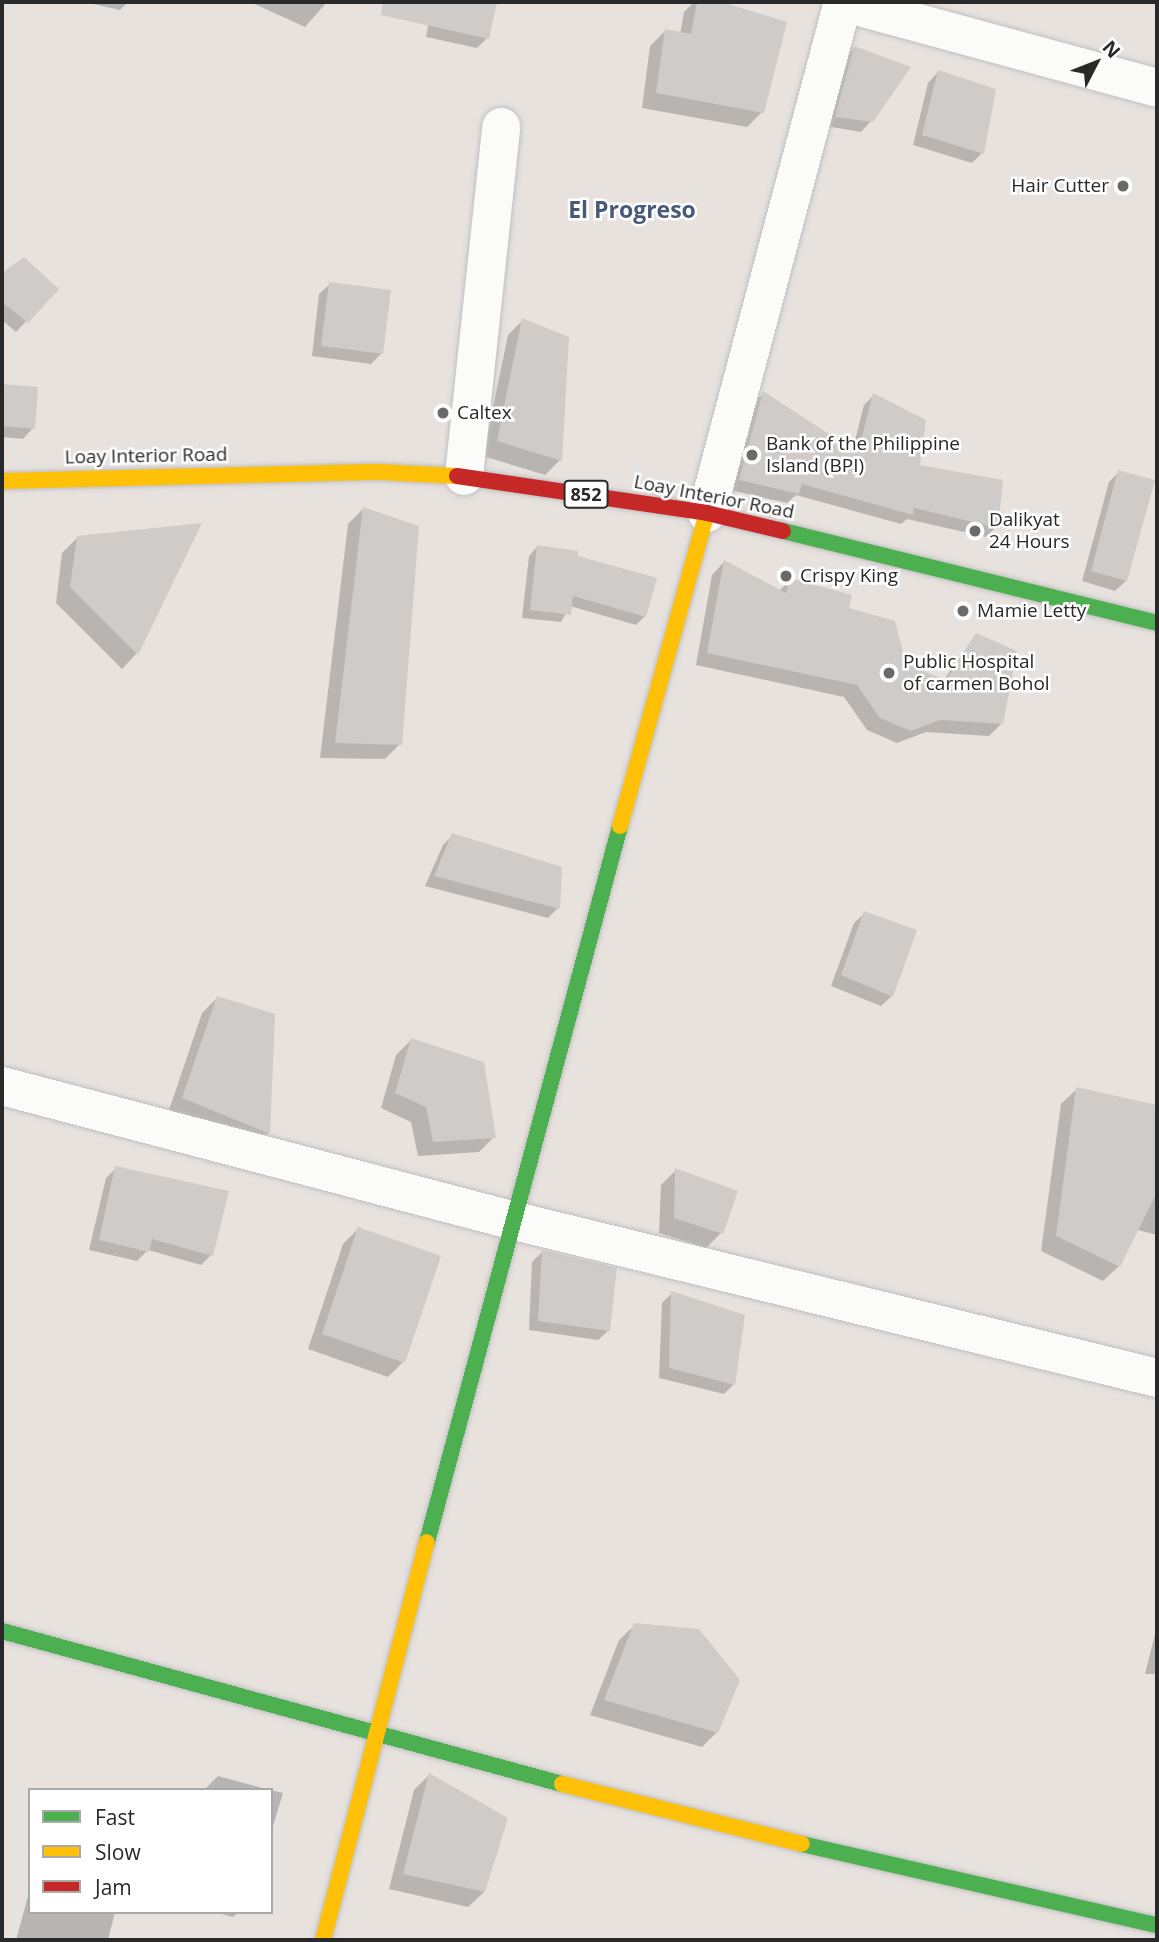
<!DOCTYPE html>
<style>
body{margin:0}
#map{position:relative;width:1159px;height:1942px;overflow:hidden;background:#e7e2de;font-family:"Open Sans",sans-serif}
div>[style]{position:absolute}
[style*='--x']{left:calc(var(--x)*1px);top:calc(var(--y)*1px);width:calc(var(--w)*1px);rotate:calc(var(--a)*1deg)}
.shadow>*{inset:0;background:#0003}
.building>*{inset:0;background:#cecbc8}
.roads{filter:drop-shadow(0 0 2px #c0bfc0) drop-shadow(0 0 2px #c0bfc0)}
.street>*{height:38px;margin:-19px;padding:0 19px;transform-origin:19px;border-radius:19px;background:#fbfbfa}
.fast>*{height:16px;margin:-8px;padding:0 8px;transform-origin:8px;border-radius:8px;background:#4caf50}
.slow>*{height:16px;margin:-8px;padding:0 8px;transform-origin:8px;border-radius:8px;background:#ffc107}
.jam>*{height:16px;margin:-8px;padding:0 8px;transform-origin:8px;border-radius:8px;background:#c62828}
.dots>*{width:19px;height:19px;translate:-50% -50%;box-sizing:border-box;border:4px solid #fff;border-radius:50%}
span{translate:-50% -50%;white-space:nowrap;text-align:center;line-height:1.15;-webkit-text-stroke:5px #fff;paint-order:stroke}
.shield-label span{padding:2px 5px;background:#fff;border:2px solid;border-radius:5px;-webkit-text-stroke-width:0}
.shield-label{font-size:18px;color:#292929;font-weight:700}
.poi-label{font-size:19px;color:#292929}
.right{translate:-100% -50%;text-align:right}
.left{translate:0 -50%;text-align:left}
.street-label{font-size:19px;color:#292929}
.quarter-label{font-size:23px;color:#485a7a;font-weight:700}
.frame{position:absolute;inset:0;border:4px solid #292929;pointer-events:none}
.legend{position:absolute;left:28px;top:1788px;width:245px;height:126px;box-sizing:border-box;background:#fff;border:2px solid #a9a9a9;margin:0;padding:9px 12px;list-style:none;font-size:21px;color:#292929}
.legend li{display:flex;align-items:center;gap:14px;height:35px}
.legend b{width:35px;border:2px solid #a9a9a9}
.north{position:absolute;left:1061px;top:28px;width:70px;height:70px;-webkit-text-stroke:5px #fff;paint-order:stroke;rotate:48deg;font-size:19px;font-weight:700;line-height:28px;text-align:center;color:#292929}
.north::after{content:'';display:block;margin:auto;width:24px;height:32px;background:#292929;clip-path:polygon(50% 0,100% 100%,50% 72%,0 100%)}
</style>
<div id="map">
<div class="shadow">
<i style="clip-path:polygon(84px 2px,128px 2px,120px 10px)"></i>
<i style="clip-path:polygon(250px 2px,327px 2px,305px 27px)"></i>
<i style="clip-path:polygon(433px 2px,495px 2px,487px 38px,477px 48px,426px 37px)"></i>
<i style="clip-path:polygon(694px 2px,716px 2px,785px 23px,762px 112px,747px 127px,642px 108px,650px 46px,665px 31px,680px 34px,684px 12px)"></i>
<i style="clip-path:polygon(854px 48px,871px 121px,861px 132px,826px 126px,844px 58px)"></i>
<i style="clip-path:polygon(938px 72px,982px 153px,972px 163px,913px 145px,928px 83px)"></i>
<i style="clip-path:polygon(24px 259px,56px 289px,16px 332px,2px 320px,2px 275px)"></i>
<i style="clip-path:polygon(330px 284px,382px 353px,371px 364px,312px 356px,319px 294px)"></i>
<i style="clip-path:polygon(523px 320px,560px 460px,545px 475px,483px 456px,508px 335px)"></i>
<i style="clip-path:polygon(2px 385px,36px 389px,33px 428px,23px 439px,2px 437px)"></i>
<i style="clip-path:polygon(763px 394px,852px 452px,864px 405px,874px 395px,918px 466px,996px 527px,986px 537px,907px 519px,901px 524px,796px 495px,787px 503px,729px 490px,753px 403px)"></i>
<i style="clip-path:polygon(1119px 472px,1126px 581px,1115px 591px,1082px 581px,1109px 482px)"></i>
<i style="clip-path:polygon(363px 509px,400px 744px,385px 759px,320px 758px,348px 524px)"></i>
<i style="clip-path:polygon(199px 525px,136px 654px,122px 669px,56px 603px,62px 553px,77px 538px)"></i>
<i style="clip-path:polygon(537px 547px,655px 579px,644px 617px,636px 625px,570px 606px,561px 622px,522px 618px,529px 556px)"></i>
<i style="clip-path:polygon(724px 562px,779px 591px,790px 580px,905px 666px,943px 681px,976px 635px,1002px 723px,989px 736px,926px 732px,897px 743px,867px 730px,844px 697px,696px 665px,712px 575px)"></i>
<i style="clip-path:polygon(453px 835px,558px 908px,548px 918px,425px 886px,443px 845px)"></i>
<i style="clip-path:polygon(865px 913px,892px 996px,881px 1006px,831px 986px,854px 923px)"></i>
<i style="clip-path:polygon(217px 998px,268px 1133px,253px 1148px,168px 1113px,202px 1013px)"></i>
<i style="clip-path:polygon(411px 1040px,494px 1137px,479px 1152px,418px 1156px,411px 1122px,381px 1108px,396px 1055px)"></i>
<i style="clip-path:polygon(1077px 1089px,1157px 1106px,1157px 1235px,1138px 1230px,1119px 1266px,1103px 1281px,1041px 1251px,1061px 1104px)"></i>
<i style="clip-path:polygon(116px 1168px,211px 1255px,201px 1265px,148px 1250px,137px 1261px,89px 1250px,106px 1178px)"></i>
<i style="clip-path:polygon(676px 1170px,721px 1233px,706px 1248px,659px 1233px,661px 1185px)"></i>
<i style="clip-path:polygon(358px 1229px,403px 1362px,388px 1377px,308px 1349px,343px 1244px)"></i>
<i style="clip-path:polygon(542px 1252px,609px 1330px,598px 1340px,529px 1330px,532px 1262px)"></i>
<i style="clip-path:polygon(672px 1293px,734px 1384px,724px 1394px,659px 1378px,662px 1303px)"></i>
<i style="clip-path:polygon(635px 1625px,717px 1732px,702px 1747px,590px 1715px,619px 1640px)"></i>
<i style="clip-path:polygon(1157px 1626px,1157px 1674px,1145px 1674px)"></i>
<i style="clip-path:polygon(429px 1775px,484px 1892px,468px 1907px,389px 1889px,414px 1790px)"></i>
<i style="clip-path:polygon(218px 1776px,270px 1790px,204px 1790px)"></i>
<i style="clip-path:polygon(271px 1790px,283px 1793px,271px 1833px)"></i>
<i style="clip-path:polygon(30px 1889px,30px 1912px,115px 1912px,108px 1940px,16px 1940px)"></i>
<i style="clip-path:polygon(214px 1912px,238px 1912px,233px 1917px)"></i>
</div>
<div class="building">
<i style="clip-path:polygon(383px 2px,497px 2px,489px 39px,381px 15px)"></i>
<i style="clip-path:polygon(697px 2px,722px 2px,787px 22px,764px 113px,656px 93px,665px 29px,691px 34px)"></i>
<i style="clip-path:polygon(854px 46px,911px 67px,873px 122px,835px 117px)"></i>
<i style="clip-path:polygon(938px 70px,996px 89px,984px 154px,922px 135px)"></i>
<i style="clip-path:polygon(24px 257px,59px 289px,28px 323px,2px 302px,2px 273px)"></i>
<i style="clip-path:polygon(329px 282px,391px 290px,383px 354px,321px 346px)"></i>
<i style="clip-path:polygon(522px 318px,569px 337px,562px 461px,497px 441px)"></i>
<i style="clip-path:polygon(2px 384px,38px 387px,35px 429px,2px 426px)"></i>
<i style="clip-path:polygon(763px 391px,858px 453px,873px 393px,926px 420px,920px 465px,1003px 480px,998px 528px,914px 508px,913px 515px,802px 484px,799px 494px,739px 480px)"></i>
<i style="clip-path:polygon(1118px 470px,1155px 480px,1127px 581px,1091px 571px)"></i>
<i style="clip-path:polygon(363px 507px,419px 526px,402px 745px,335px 743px)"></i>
<i style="clip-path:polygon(202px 523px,138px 655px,70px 587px,77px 536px)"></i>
<i style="clip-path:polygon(537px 545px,578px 551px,578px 556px,657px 578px,646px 617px,573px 596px,571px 615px,530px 610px)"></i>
<i style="clip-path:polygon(724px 560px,786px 593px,790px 578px,852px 595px,849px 608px,895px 621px,906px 664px,946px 680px,976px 633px,1017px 651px,1003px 724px,940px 720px,911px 731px,880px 718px,857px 685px,707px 653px)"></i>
<i style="clip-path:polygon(452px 833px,562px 867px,560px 909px,434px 876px)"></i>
<i style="clip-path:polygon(864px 911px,917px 930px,893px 997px,841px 975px)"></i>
<i style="clip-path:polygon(217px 996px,275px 1014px,270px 1134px,182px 1098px)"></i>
<i style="clip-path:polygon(411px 1038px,484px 1062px,496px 1138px,433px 1142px,426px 1107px,395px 1093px)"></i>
<i style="clip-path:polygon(1076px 1087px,1157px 1105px,1157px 1192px,1120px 1267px,1056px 1236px)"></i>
<i style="clip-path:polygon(115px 1166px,229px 1191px,213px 1256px,152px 1239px,149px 1252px,99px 1240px)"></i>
<i style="clip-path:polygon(675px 1168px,738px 1191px,723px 1234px,674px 1218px)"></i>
<i style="clip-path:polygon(358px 1227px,441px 1256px,405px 1363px,322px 1334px)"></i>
<i style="clip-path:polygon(542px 1250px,617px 1268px,610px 1331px,538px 1321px)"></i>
<i style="clip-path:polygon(671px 1291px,745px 1315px,735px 1385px,669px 1368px)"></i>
<i style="clip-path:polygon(634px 1623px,699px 1629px,740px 1680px,718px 1733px,604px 1700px)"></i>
<i style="clip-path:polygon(429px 1773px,508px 1818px,485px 1892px,403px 1874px)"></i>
</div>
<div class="roads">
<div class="street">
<i style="--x:841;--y:2;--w:327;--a:15.2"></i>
<i style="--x:464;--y:476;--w:351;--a:-83.9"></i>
<i style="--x:707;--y:513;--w:529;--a:-75.1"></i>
<i style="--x:2;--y:1086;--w:526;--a:14.75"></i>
<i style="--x:511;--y:1220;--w:665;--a:13.74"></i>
</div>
<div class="fast">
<i style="--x:783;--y:531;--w:385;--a:13.8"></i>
<i style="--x:427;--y:1542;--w:742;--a:-74.91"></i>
<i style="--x:2;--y:1631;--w:581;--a:15.28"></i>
<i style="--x:802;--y:1844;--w:364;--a:12.9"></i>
</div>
<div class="slow">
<i style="--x:2;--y:481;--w:378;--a:-1.4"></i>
<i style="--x:380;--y:472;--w:77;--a:3"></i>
<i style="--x:620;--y:826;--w:325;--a:-74.5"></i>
<i style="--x:562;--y:1784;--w:247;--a:14"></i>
<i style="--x:323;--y:1940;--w:411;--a:-75.4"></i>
</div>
<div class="jam">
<i style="--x:457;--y:476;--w:253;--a:8.4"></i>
<i style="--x:707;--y:513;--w:78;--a:13.3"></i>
</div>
</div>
<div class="dots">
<i style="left:1123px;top:186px;background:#6c6a68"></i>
<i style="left:443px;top:413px;background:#6c6a68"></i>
<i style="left:752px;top:455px;background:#6c6a68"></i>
<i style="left:975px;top:531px;background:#6c6a68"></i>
<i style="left:786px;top:576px;background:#6c6a68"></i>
<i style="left:963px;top:611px;background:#6c6a68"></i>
<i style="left:889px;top:673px;background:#6c6a68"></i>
</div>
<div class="shield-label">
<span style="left:586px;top:494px">852</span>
</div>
<div class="poi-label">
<span class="right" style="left:1109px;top:186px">Hair Cutter</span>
<span class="left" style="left:457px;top:413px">Caltex</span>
<span class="left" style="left:766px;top:455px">Bank of the Philippine<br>Island (BPI)</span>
<span class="left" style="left:989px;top:531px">Dalikyat<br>24 Hours</span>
<span class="left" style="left:800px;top:576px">Crispy King</span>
<span class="left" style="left:977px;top:611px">Mamie Letty</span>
<span class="left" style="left:903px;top:673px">Public Hospital<br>of carmen Bohol</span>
</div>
<div class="street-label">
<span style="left:146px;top:456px;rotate:-1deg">Loay Interior Road</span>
<span style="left:714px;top:497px;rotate:11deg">Loay Interior Road</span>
</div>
<div class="quarter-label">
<span style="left:632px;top:209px">El Progreso</span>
</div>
<div class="frame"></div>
<ul class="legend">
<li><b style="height:9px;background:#4caf50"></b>Fast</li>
<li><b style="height:9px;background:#ffc107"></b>Slow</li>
<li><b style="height:9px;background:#c62828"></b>Jam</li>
</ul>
<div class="north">N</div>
</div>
